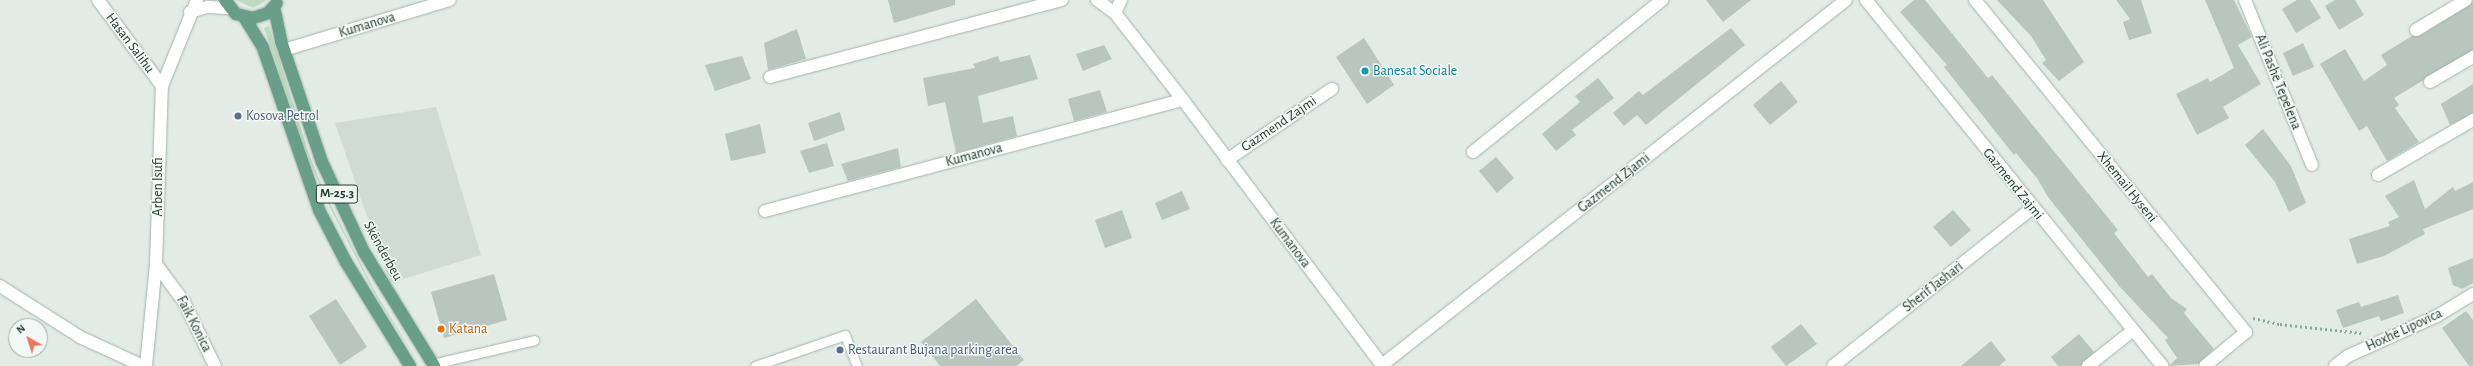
<!DOCTYPE html>
<meta charset="utf-8">
<style>
body{margin:0}
#map{position:relative;width:2473px;height:366px;overflow:hidden;background:#e2ebe6;font-family:"Alegreya Sans",sans-serif}
div>[style]{position:absolute}
[style*='--x']{left:calc(var(--x)*1px);top:calc(var(--y)*1px);width:calc(var(--w)*1px);rotate:calc(var(--a)*1deg)}
.built>*{inset:0;background:#d0dbd5}
.green>*{inset:0;background:#bcdbc1}
.building>*{inset:0;background:#b8c6bf}
.path>*{height:2.5px;margin-top:-1.25px;transform-origin:0;background:repeating-linear-gradient(90deg,#84ad9c 0 2px,transparent 0 5px)}
.roads{filter:drop-shadow(0 0 1px #a5b3ac) drop-shadow(0 0 1px #a5b3ac)}
.service>*{height:9px;margin:-4.5px;padding:0 4.5px;transform-origin:4.5px;border-radius:4.5px;background:#fff}
.minor>*{height:12px;margin:-6px;padding:0 6px;transform-origin:6px;border-radius:6px;background:#fff}
.tertiary>*{height:12px;margin:-6px;padding:0 6px;transform-origin:6px;border-radius:6px;background:#fff}
.secondary>*{height:12px;margin:-6px;padding:0 6px;transform-origin:6px;border-radius:6px;background:#fff}
.primary>*{height:12px;margin:-6px;padding:0 6px;transform-origin:6px;border-radius:6px;background:#699e8b}
.dots>*{width:11px;height:11px;translate:-50% -50%;box-sizing:border-box;border:2px solid #f2f8f5;border-radius:50%}
span{translate:-50% -50%;white-space:nowrap;text-align:center;line-height:1.15;-webkit-text-stroke:3px #f2f8f5;paint-order:stroke}
.shield-label span{padding:1px 3px;background:#f2f8f5;border:1px solid;border-radius:3px;-webkit-text-stroke-width:0}
.shield-label{font-size:13px;color:#233b32;font-weight:700}
.street-label{font-size:14px;color:#233b32}
.culture-label{font-size:14px;color:#0d838f}
.left{translate:0 -50%;text-align:left}
.service-label{font-size:14px;color:#4e5e75}
.food-label{font-size:14px;color:#c56008}
.north{position:absolute;left:8px;top:318px;width:40px;height:40px;box-sizing:border-box;background:#f2f8f5;border:1px solid #9faca7;border-radius:50%;rotate:321deg;font-size:11px;font-weight:700;line-height:16px;text-align:center;color:#233b32}
.north::after{content:'';display:block;margin:auto;width:14px;height:18px;background:#ea7562;clip-path:polygon(50% 0,100% 100%,50% 72%,0 100%)}
</style>
<div id="map">
<div class="built">
<i style="clip-path:polygon(436px 107px,481px 255px,390px 283px,335px 123px)"></i>
</div>
<div class="green">
<i style="clip-path:polygon(236px 0,267px 0,253px 8px)"></i>
<i style="clip-path:polygon(269px 26px,309px 154px,327px 198px,378px 297px,421px 366px,377px 298px,325px 198px,307px 154px,264px 28px)"></i>
</div>
<div class="building">
<i style="clip-path:polygon(888px 0,955px 0,955px 5px,894px 23px)"></i>
<i style="clip-path:polygon(1706px 0,1751px 0,1723px 22px)"></i>
<i style="clip-path:polygon(1914px 0,1925px 0,1988px 78px,1992px 75px,2118px 230px,2114px 233px,2148px 277px,2152px 274px,2171px 298px,2187px 309px,2184px 313px,2214px 349px,2198px 364px,2169px 366px,2177px 358px,2165px 340px,2168px 338px,2120px 287px,2048px 197px,2037px 178px,2016px 153px,2014px 155px,1944px 67px,1947px 65px,1900px 12px)"></i>
<i style="clip-path:polygon(1997px 0,2043px 0,2084px 62px,2059px 81px,2042px 63px,2046px 60px,2031px 36px)"></i>
<i style="clip-path:polygon(2116px 0,2141px 0,2152px 33px,2129px 40px,2123px 22px,2130px 19px)"></i>
<i style="clip-path:polygon(2205px 0,2234px 0,2252px 37px,2238px 45px,2261px 84px,2223px 107px,2229px 118px,2197px 135px,2176px 94px,2208px 78px,2210px 82px,2234px 68px)"></i>
<i style="clip-path:polygon(2297px 0,2310px 0,2321px 18px,2296px 33px,2282px 9px)"></i>
<i style="clip-path:polygon(2335px 0,2355px 0,2364px 15px,2339px 30px,2325px 6px)"></i>
<i style="clip-path:polygon(2473px 2px,2473px 50px,2394px 98px,2399px 105px,2395px 108px,2419px 142px,2387px 161px,2367px 126px,2359px 131px,2320px 64px,2345px 49px,2364px 81px,2387px 65px,2381px 55px,2412px 36px,2420px 36px)"></i>
<i style="clip-path:polygon(1731px 28px,1745px 45px,1646px 125px,1637px 115px,1624px 126px,1613px 113px,1639px 91px,1643px 95px)"></i>
<i style="clip-path:polygon(797px 29px,806px 59px,768px 70px,764px 43px)"></i>
<i style="clip-path:polygon(1364px 38px,1394px 85px,1367px 104px,1336px 57px)"></i>
<i style="clip-path:polygon(2303px 43px,2314px 67px,2293px 76px,2283px 53px)"></i>
<i style="clip-path:polygon(1104px 45px,1112px 59px,1083px 71px,1076px 54px)"></i>
<i style="clip-path:polygon(1030px 55px,1038px 79px,978px 96px,983px 123px,1013px 116px,1017px 136px,956px 153px,945px 102px,928px 106px,923px 78px,975px 68px,973px 64px,998px 56px,1000px 62px)"></i>
<i style="clip-path:polygon(742px 56px,751px 79px,715px 91px,705px 65px)"></i>
<i style="clip-path:polygon(1598px 78px,1614px 98px,1572px 130px,1576px 135px,1556px 151px,1542px 134px,1580px 102px,1575px 96px)"></i>
<i style="clip-path:polygon(1781px 81px,1798px 102px,1770px 125px,1753px 105px)"></i>
<i style="clip-path:polygon(2473px 84px,2473px 113px,2450px 125px,2441px 104px)"></i>
<i style="clip-path:polygon(1100px 90px,1107px 112px,1074px 121px,1068px 99px)"></i>
<i style="clip-path:polygon(840px 112px,845px 130px,814px 141px,808px 123px)"></i>
<i style="clip-path:polygon(760px 124px,766px 153px,731px 161px,725px 134px)"></i>
<i style="clip-path:polygon(2263px 129px,2291px 166px,2306px 203px,2289px 212px,2275px 182px,2245px 145px)"></i>
<i style="clip-path:polygon(827px 143px,834px 166px,809px 173px,800px 151px)"></i>
<i style="clip-path:polygon(898px 148px,901px 167px,848px 181px,841px 164px)"></i>
<i style="clip-path:polygon(1496px 157px,1514px 178px,1497px 193px,1479px 171px)"></i>
<i style="clip-path:polygon(2414px 180px,2425px 209px,2453px 187px,2455px 191px,2473px 182px,2473px 209px,2423px 229px,2425px 234px,2384px 256px,2357px 264px,2349px 239px,2390px 226px,2388px 222px,2399px 217px,2385px 196px)"></i>
<i style="clip-path:polygon(1182px 191px,1190px 209px,1162px 220px,1155px 203px)"></i>
<i style="clip-path:polygon(1122px 210px,1132px 238px,1105px 248px,1095px 220px)"></i>
<i style="clip-path:polygon(1953px 210px,1971px 230px,1951px 247px,1933px 227px)"></i>
<i style="clip-path:polygon(2473px 258px,2473px 283px,2462px 289px,2453px 285px,2448px 268px)"></i>
<i style="clip-path:polygon(494px 274px,507px 320px,444px 338px,431px 292px)"></i>
<i style="clip-path:polygon(2398px 295px,2404px 313px,2381px 321px,2379px 316px,2343px 328px,2336px 310px,2359px 302px,2361px 307px)"></i>
<i style="clip-path:polygon(336px 299px,367px 347px,340px 365px,309px 316px)"></i>
<i style="clip-path:polygon(976px 299px,1024px 360px,1016px 366px,940px 366px,921px 342px)"></i>
<i style="clip-path:polygon(2466px 311px,2473px 320px,2473px 366px,2469px 366px,2442px 328px)"></i>
<i style="clip-path:polygon(1801px 324px,1817px 344px,1786px 366px,1771px 347px)"></i>
<i style="clip-path:polygon(2079px 334px,2094px 352px,2081px 366px,2058px 366px,2051px 357px)"></i>
<i style="clip-path:polygon(1991px 341px,2006px 360px,1999px 366px,1961px 366px)"></i>
</div>
<div class="path">
<i style="--x:2253;--y:318;--w:28;--a:13"></i>
<i style="--x:2280;--y:324;--w:82;--a:6.3"></i>
</div>
<div class="roads">
<div class="service">
<i style="--x:432;--y:364;--w:105;--a:-13.2"></i>
<i style="--x:755;--y:366;--w:95;--a:-19"></i>
<i style="--x:845;--y:335;--w:33;--a:69"></i>
</div>
<div class="minor">
<i style="--x:98;--y:0;--w:107;--a:53.3"></i>
<i style="--x:1866;--y:0;--w:471;--a:51"></i>
<i style="--x:1975;--y:0;--w:429;--a:50.8"></i>
<i style="--x:2246;--y:332;--w:53;--a:140.3"></i>
<i style="--x:2245;--y:0;--w:178;--a:67.9"></i>
<i style="--x:1115;--y:13;--w:14;--a:-65"></i>
<i style="--x:2416;--y:30;--w:58;--a:-31"></i>
<i style="--x:284;--y:50;--w:173;--a:-16.8"></i>
<i style="--x:770;--y:77;--w:302;--a:-14.8"></i>
<i style="--x:2430;--y:82;--w:50;--a:-30.2"></i>
<i style="--x:1473;--y:152;--w:243;--a:-38.8"></i>
<i style="--x:1227;--y:160;--w:127;--a:-34.1"></i>
<i style="--x:2378;--y:175;--w:110;--a:-30.1"></i>
<i style="--x:765;--y:211;--w:432;--a:-14.9"></i>
<i style="--x:156;--y:264;--w:47;--a:53.6"></i>
<i style="--x:184;--y:302;--w:71;--a:64.2"></i>
<i style="--x:0;--y:286;--w:95;--a:32.5"></i>
<i style="--x:80;--y:337;--w:69;--a:24.7"></i>
<i style="--x:1382;--y:365;--w:590;--a:-38.19"></i>
<i style="--x:1833;--y:366;--w:254;--a:-38.4"></i>
<i style="--x:2088;--y:366;--w:56;--a:-38.5"></i>
<i style="--x:2335;--y:366;--w:16;--a:-38"></i>
<i style="--x:2348;--y:356;--w:98;--a:-24.2"></i>
<i style="--x:2437;--y:316;--w:42;--a:-31.4"></i>
</div>
<div class="tertiary">
<i style="--x:190;--y:12;--w:19;--a:-16"></i>
<i style="--x:208;--y:7;--w:22;--a:3"></i>
<i style="--x:146;--y:366;--w:102;--a:-84.4"></i>
<i style="--x:156;--y:264;--w:178;--a:-88.1"></i>
<i style="--x:162;--y:86;--w:93;--a:-67.9"></i>
</div>
<div class="secondary">
<i style="--x:1097;--y:0;--w:22;--a:36"></i>
<i style="--x:1115;--y:13;--w:110;--a:52"></i>
<i style="--x:1183;--y:100;--w:333;--a:53.1"></i>
</div>
<div class="primary">
<i style="--x:225;--y:0;--w:18;--a:52"></i>
<i style="--x:236;--y:14;--w:17;--a:13"></i>
<i style="--x:253;--y:18;--w:16;--a:-18"></i>
<i style="--x:268;--y:13;--w:13;--a:-48"></i>
<i style="--x:274;--y:7;--w:35;--a:78"></i>
<i style="--x:281;--y:41;--w:128;--a:71.3"></i>
<i style="--x:322;--y:162;--w:99;--a:65"></i>
<i style="--x:364;--y:252;--w:134;--a:58.4"></i>
<i style="--x:244;--y:17;--w:36;--a:58"></i>
<i style="--x:263;--y:48;--w:171;--a:70.9"></i>
<i style="--x:319;--y:210;--w:59;--a:62.6"></i>
<i style="--x:346;--y:262;--w:122;--a:58.4"></i>
</div>
</div>
<div class="dots">
<i style="left:1365px;top:71px;background:#0f9aa8"></i>
<i style="left:238px;top:116px;background:#5c6f8a"></i>
<i style="left:441px;top:329px;background:#e8710a"></i>
<i style="left:840px;top:350px;background:#5c6f8a"></i>
</div>
<div class="shield-label">
<span style="left:337px;top:194px">M-25.3</span>
</div>
<div class="street-label">
<span style="left:367px;top:25px;rotate:-17deg">Kumanova</span>
<span style="left:130px;top:43px;rotate:53deg">Hasan Salihu</span>
<span style="left:2278px;top:82px;rotate:68deg">Ali Pashë Tepelena</span>
<span style="left:1279px;top:124px;rotate:-34deg">Gazmend Zajmi</span>
<span style="left:974px;top:155px;rotate:-15deg">Kumanova</span>
<span style="left:1614px;top:183px;rotate:-38deg">Gazmend Zjami</span>
<span style="left:2013px;top:184px;rotate:51deg">Gazmend Zajmi</span>
<span style="left:158px;top:187px;rotate:-90deg">Arben Isufi</span>
<span style="left:2127px;top:187px;rotate:51deg">Xhemail Hyseni</span>
<span style="left:1290px;top:243px;rotate:53deg">Kumanova</span>
<span style="left:383px;top:251px;rotate:61deg">Skënderbeu</span>
<span style="left:1933px;top:287px;rotate:-38deg">Sherif Jashari</span>
<span style="left:194px;top:324px;rotate:63deg">Faik Konica</span>
<span style="left:2404px;top:330px;rotate:-25deg">Hoxhë Lipovica</span>
</div>
<div class="culture-label">
<span class="left" style="left:1373px;top:71px">Banesat Sociale</span>
</div>
<div class="service-label">
<span class="left" style="left:246px;top:116px">Kosova Petrol</span>
<span class="left" style="left:848px;top:350px">Restaurant Bujana parking area</span>
</div>
<div class="food-label">
<span class="left" style="left:449px;top:329px">Katana</span>
</div>
<div class="north">N</div>
</div>
